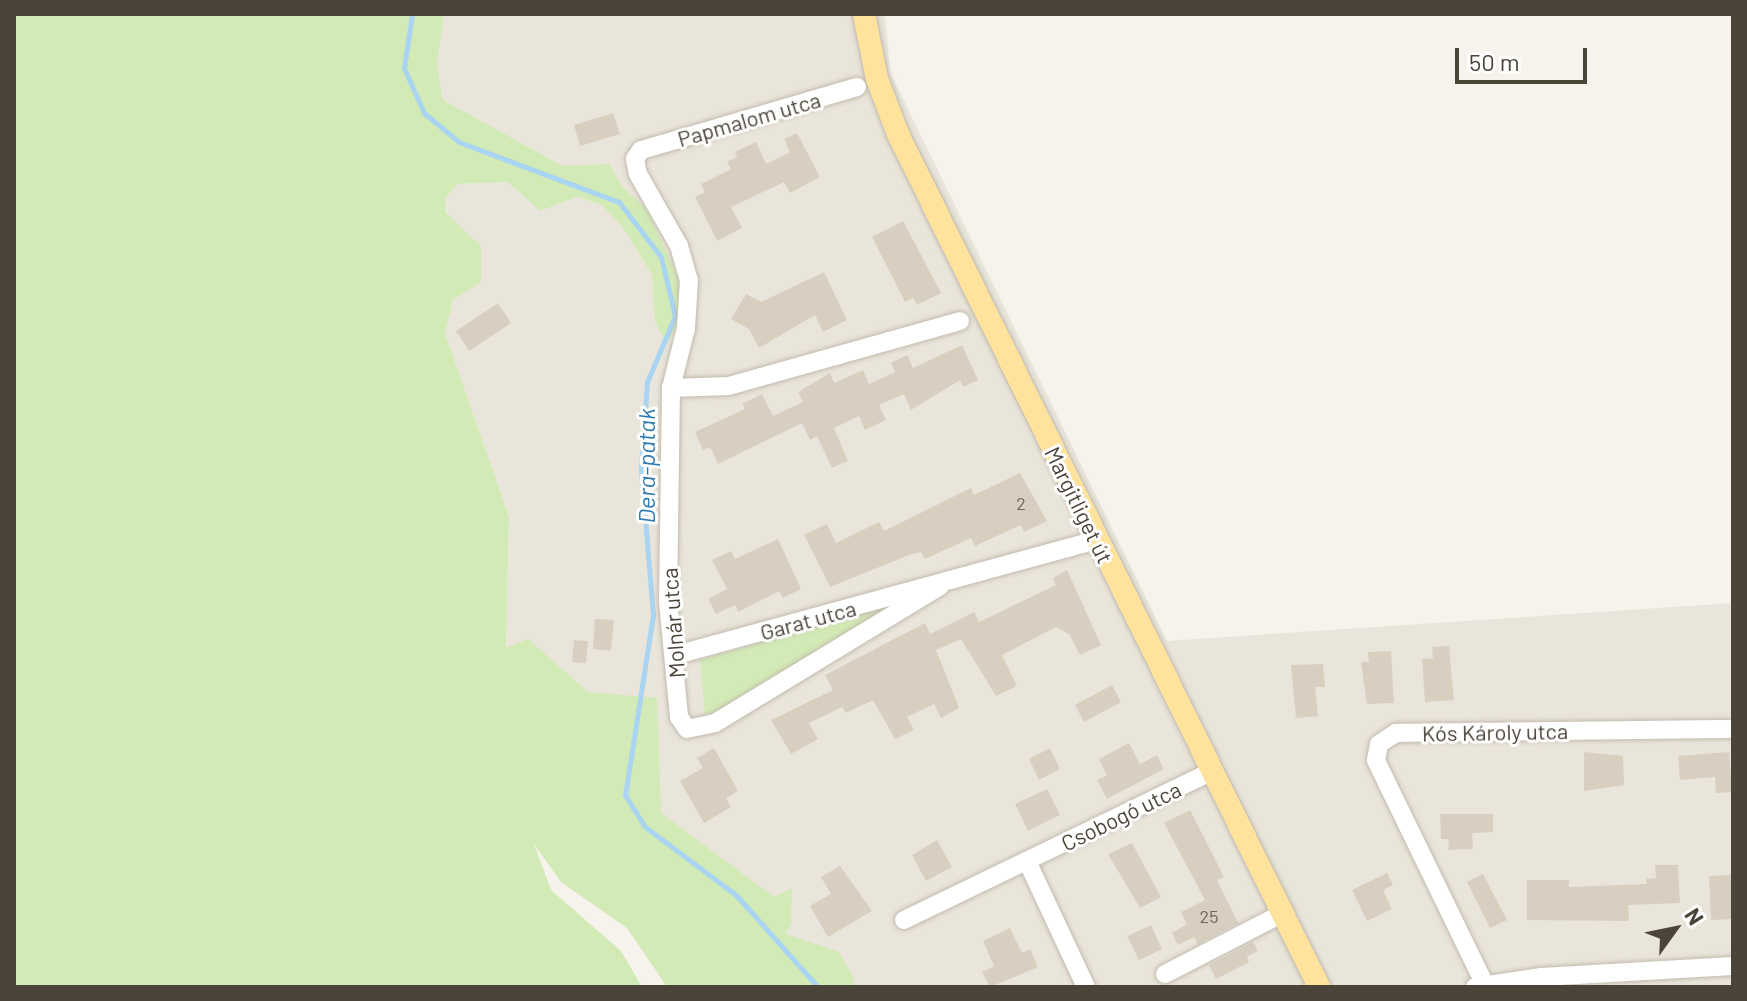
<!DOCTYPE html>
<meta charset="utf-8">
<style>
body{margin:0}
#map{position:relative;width:1747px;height:1001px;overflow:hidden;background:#f6f3ec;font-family:Barlow,sans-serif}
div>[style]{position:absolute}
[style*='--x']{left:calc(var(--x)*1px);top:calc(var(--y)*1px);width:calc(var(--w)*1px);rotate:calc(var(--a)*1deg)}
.residential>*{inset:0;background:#eae5da}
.green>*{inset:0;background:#d2eab5}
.stream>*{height:5px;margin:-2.5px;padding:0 2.5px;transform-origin:2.5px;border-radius:2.5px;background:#a9d4f2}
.building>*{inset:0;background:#d8cfc1}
.roads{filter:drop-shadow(0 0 2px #c2bbae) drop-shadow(0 0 2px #c2bbae)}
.minor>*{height:18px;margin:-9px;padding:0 9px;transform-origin:9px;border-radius:9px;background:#fff}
.major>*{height:22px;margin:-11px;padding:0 11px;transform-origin:11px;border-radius:11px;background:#ffe39c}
span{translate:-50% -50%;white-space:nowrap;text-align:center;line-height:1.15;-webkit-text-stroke:6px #fff;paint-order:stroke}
.number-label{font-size:18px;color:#6e675b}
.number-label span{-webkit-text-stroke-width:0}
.street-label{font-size:22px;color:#4b4439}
.water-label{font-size:24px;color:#2e7ab2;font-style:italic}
.frame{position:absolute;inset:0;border:16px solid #4b4439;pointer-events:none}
.north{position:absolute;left:1635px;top:889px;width:80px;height:80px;-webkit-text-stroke:6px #fff;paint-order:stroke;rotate:57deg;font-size:22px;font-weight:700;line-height:32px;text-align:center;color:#4b4439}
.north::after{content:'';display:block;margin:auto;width:28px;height:36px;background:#4b4439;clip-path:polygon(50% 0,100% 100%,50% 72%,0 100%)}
.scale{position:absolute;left:1455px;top:48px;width:132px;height:36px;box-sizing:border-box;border:4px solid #4b4439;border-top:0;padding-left:10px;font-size:24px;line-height:28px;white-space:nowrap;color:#4b4439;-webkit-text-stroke:6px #fff;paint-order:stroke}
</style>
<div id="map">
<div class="residential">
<i style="clip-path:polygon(444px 14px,885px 14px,890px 72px,1167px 641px,1733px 603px,1733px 987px,762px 987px,506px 649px,509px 517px,445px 333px,453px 300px,446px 197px,458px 184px,508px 182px,540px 211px,577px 197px,602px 205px,624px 229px,652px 275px,655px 321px,667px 343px,679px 321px,683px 287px,646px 208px,622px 186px,609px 164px,563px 166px,443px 100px,437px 64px)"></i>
</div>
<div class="green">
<i style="clip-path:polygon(14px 14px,444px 14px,437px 64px,443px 100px,563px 166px,609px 164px,622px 186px,646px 208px,683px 287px,679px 321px,667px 344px,655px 322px,652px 275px,624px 229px,602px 205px,577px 197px,540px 211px,508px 182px,458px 184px,446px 197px,446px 213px,481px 246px,481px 282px,453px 300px,445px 333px,509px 517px,506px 648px,528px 639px,588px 692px,657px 698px,661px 813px,774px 897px,792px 888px,791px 924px,785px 934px,839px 952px,853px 976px,853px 987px,667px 987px,627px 928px,561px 882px,534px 844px,551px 890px,621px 951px,642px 987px,14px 987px)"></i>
<i style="clip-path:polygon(894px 605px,713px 715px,705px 714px,700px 660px)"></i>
</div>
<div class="stream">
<i style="--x:412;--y:14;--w:55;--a:98.4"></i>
<i style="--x:404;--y:68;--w:49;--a:66"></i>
<i style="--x:424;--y:113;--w:45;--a:39.6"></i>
<i style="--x:459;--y:142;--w:171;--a:20.6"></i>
<i style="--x:619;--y:202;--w:69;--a:52.6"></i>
<i style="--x:661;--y:257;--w:61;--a:76.7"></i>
<i style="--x:675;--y:316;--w:72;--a:113"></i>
<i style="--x:647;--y:382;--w:87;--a:93.9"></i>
<i style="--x:641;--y:469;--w:146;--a:85.3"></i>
<i style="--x:653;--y:615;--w:182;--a:98.8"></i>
<i style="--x:625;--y:795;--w:36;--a:58"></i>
<i style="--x:644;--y:826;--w:115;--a:36.9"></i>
<i style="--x:736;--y:895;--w:123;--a:48.3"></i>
</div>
<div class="building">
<i style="clip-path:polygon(613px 113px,620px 134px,580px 146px,574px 125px)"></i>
<i style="clip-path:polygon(797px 133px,820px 177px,790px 193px,784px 182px,731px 207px,742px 228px,717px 241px,695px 197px,705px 192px,701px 184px,731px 169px,727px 162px,737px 157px,735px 152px,756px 142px,766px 164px,790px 152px,784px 139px)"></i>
<i style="clip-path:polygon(903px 221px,941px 293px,917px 305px,913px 298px,905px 302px,872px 237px)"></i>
<i style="clip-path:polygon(824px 272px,847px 320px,823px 332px,815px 315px,759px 348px,749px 329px,731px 319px,746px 294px,761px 302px)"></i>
<i style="clip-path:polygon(498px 303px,511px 323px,469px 351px,456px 331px)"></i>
<i style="clip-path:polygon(962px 345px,978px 380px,963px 387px,960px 380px,911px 410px,904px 394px,879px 405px,886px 420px,865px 430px,859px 416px,834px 428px,848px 461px,832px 468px,817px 436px,810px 440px,802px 423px,718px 464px,710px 447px,703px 450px,695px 432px,745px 409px,742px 404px,762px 394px,773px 416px,803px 402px,798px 392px,830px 373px,834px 383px,863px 370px,869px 384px,895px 372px,891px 363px,907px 355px,913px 368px)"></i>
<i style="clip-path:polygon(1020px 473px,1047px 521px,1024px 532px,1021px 525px,975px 546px,971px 538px,925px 559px,921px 552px,909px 555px,830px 587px,804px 535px,827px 524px,836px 543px,879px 522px,884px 531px,971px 488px,974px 495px)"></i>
<i style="clip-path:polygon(778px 539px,801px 589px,783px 598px,779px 591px,738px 612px,735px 605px,716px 614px,708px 599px,727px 589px,712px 560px,731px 551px,735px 559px)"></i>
<i style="clip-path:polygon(1067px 570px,1101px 645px,1080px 655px,1069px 634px,1056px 627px,1002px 655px,1017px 686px,996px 696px,961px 639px,936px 650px,959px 708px,941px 718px,934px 704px,907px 717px,914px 730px,895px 739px,873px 700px,846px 713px,842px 707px,809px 723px,818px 739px,791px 754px,771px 720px,833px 690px,825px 675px,925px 623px,930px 634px,974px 612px,979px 622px,1056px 585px,1053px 578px)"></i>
<i style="clip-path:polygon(595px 619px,614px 620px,611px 651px,593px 649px)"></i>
<i style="clip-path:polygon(574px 640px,588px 641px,586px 663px,572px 662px)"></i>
<i style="clip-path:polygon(1449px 646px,1454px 700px,1425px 702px,1422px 659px,1433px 658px,1432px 647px)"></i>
<i style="clip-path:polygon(1391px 651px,1394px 703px,1367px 704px,1361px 662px,1369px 662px,1368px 652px)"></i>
<i style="clip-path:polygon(1323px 664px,1325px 687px,1315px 687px,1318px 716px,1296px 718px,1291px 665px)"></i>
<i style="clip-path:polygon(1112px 685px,1121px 702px,1084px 722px,1075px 705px)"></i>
<i style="clip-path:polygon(1129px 743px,1140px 764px,1157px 755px,1164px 769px,1107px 799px,1097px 780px,1107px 775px,1099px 759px)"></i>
<i style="clip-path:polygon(714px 748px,738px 791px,726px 798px,731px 807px,704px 823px,680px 781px,703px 768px,697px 758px)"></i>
<i style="clip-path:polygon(1050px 748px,1060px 769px,1039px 780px,1029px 759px)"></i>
<i style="clip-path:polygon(1584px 752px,1623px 756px,1624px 785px,1584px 791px)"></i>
<i style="clip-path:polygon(1729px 752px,1732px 792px,1716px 793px,1715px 777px,1680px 780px,1678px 756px)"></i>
<i style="clip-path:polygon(1047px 789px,1060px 815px,1028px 831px,1015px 804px)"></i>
<i style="clip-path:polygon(1190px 810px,1224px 877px,1217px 880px,1238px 923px,1198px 944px,1194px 937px,1178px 945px,1172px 933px,1187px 924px,1181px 912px,1205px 900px,1164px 823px)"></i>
<i style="clip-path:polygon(1440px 814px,1493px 814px,1493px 832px,1472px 833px,1473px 849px,1448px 850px,1449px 839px,1441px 839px)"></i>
<i style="clip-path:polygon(937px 840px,952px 867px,926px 881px,912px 855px)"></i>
<i style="clip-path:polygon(1132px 843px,1161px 897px,1140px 908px,1108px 854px)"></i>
<i style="clip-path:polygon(1655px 865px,1678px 865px,1680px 903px,1628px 905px,1629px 921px,1527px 920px,1527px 880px,1569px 880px,1569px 887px,1647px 884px,1646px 879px,1656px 878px)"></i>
<i style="clip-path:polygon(840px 866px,872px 911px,828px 937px,810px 906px,831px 894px,821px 877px)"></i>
<i style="clip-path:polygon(1387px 873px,1393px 885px,1383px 890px,1392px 909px,1367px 921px,1352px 890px)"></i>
<i style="clip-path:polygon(1483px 874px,1507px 920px,1490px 928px,1467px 882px)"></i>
<i style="clip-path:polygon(1733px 875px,1733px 919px,1711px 920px,1709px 876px)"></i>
<i style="clip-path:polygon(1151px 925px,1162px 949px,1139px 960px,1127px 936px)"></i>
<i style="clip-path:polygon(1010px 928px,1022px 953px,1030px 949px,1038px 967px,990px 987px,982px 972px,994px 966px,983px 941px)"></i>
<i style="clip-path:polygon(1253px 942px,1258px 951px,1247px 957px,1249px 962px,1216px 979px,1209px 965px)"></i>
</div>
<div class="roads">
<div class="minor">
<i style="--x:857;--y:87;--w:225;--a:163.7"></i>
<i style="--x:641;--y:150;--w:11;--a:124"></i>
<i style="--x:635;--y:159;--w:15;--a:79"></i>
<i style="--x:638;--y:174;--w:83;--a:60.3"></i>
<i style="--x:679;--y:246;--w:35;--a:74"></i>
<i style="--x:689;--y:280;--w:48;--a:93.6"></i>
<i style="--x:686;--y:328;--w:62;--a:104"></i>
<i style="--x:671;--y:388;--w:214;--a:90.8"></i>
<i style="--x:668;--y:602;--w:116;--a:84.5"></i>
<i style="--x:679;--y:717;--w:14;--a:56"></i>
<i style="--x:687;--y:729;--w:29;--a:-12"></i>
<i style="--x:715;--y:723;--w:263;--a:-31.3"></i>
<i style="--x:671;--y:388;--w:58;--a:-2"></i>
<i style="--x:729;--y:386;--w:240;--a:-15.7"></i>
<i style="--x:676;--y:655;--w:436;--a:-15.3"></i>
<i style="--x:1027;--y:861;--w:139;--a:64.9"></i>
<i style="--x:904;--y:920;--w:344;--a:-25.8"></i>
<i style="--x:1165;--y:974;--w:133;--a:-27.3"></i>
<i style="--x:1475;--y:987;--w:67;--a:-8.6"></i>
<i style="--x:1541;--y:977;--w:192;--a:-3.3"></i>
<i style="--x:1486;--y:987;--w:252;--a:-115.9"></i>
<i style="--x:1376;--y:760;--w:16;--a:-79"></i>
<i style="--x:1379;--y:744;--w:20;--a:-33"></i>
<i style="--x:1396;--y:733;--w:337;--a:-0.7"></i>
</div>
<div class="major">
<i style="--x:864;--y:14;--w:66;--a:78.7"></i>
<i style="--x:877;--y:79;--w:59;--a:69.1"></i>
<i style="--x:898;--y:134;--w:951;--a:63.73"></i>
</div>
</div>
<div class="number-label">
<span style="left:1021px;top:503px">2</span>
<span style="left:1209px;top:916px">25</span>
</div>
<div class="street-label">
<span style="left:749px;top:119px;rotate:-16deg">Papmalom utca</span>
<span style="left:1079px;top:505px;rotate:64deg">Margitliget út</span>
<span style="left:808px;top:620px;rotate:-15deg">Garat utca</span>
<span style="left:673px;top:623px;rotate:-94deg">Molnár utca</span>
<span style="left:1495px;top:732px;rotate:-1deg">Kós Károly utca</span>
<span style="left:1121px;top:816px;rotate:-26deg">Csobogó utca</span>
</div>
<div class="water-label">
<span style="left:646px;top:466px;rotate:-90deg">Dera-patak</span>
</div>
<div class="frame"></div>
<div class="north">N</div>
<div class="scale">50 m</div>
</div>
